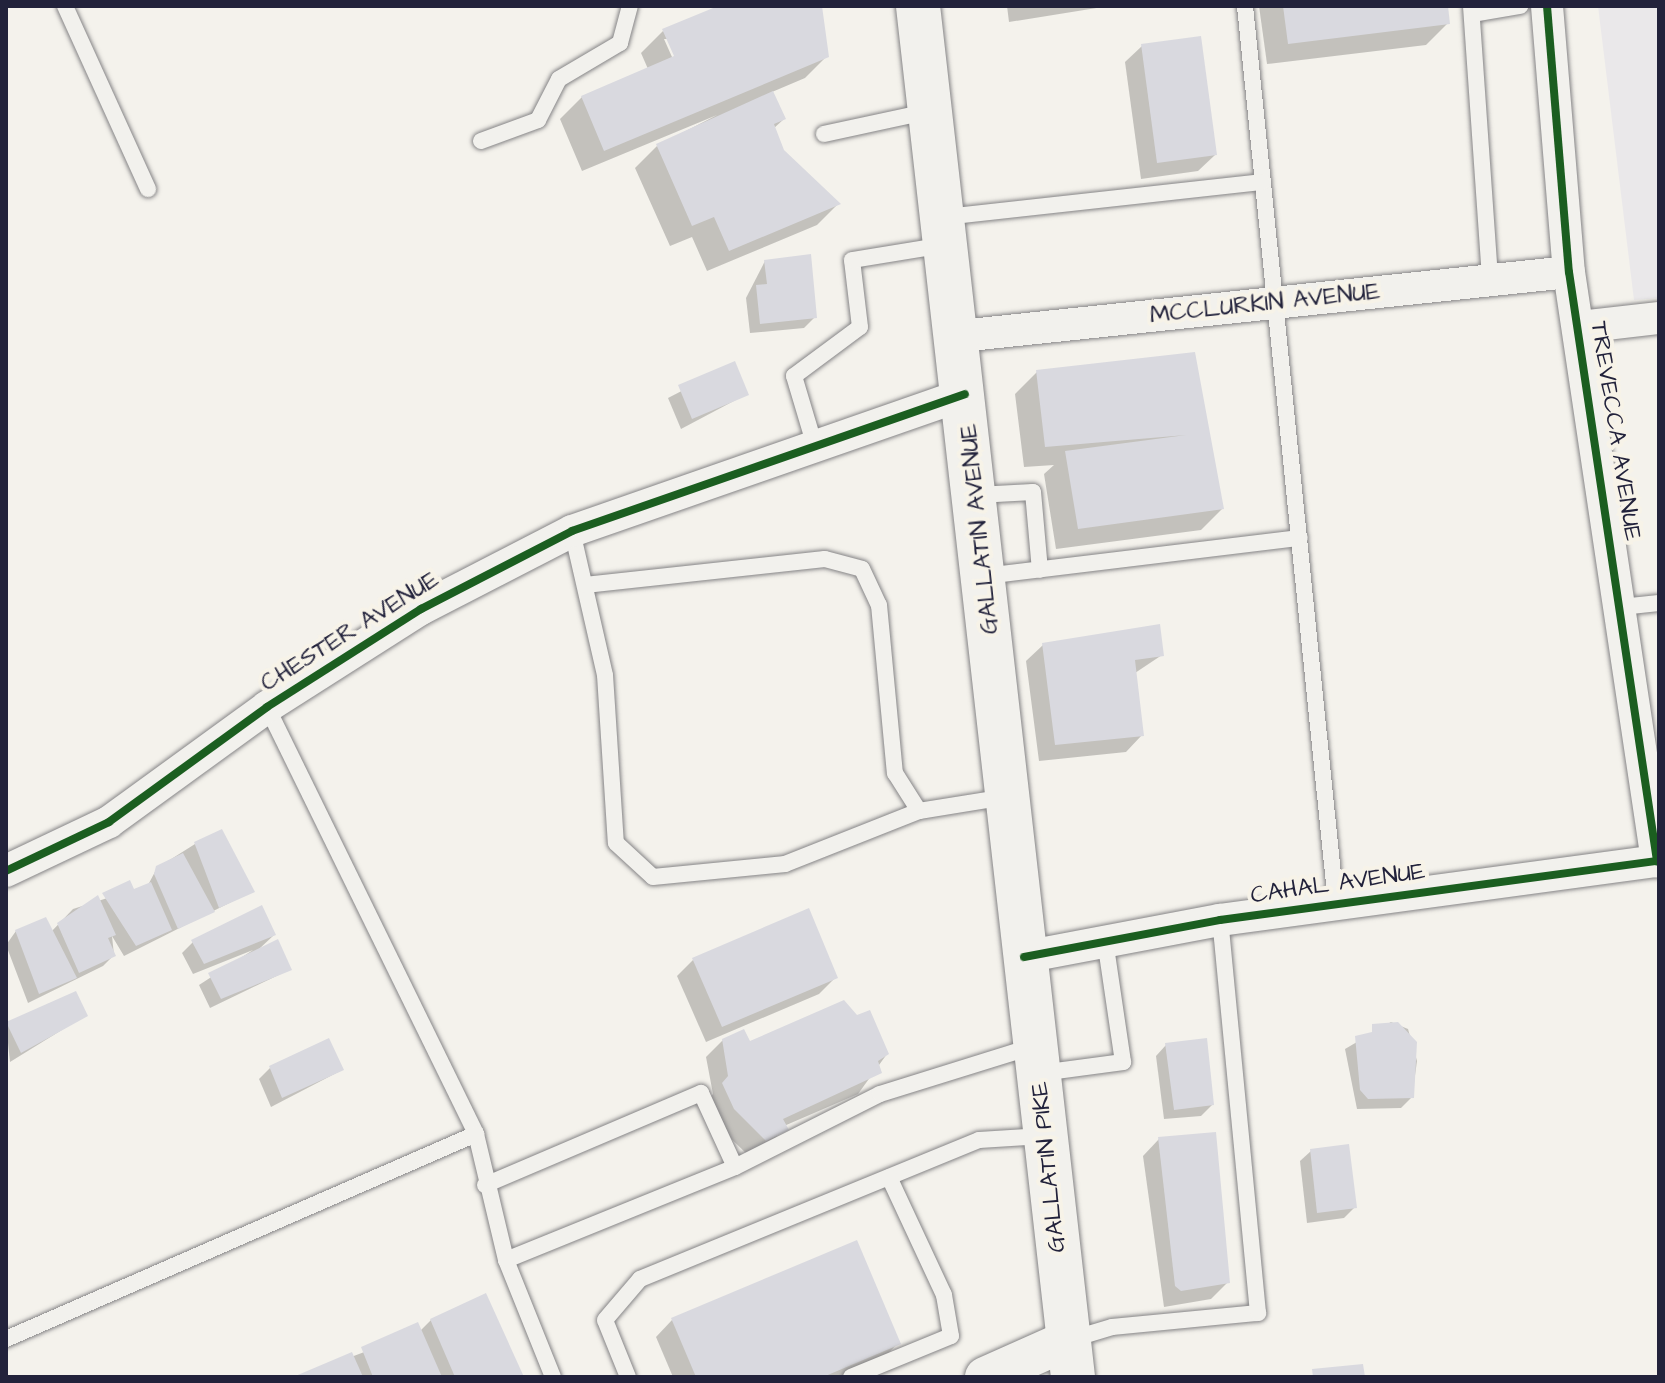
<!DOCTYPE html>
<style>
body{margin:0}
#map{position:relative;width:1665px;height:1383px;overflow:hidden;background:#f4f2ec;font-family:"Architects Daughter",sans-serif}
div>[style]{position:absolute}
[style*='--x']{left:calc(var(--x)*1px);top:calc(var(--y)*1px);width:calc(var(--w)*1px);rotate:calc(var(--a)*1deg)}
.built>*{inset:0;background:#eae8ea}
.shadow>*{inset:0;background:#0003}
.building>*{inset:0;background:#d9d9df}
.roads{filter:drop-shadow(0 0 2px #858486) drop-shadow(0 0 2px #858486)}
.service>*{height:16px;margin:-8px;padding:0 8px;transform-origin:8px;border-radius:8px;background:#f2f1ed}
.minor>*{height:32px;margin:-16px;padding:0 16px;transform-origin:16px;border-radius:16px;background:#f2f1ed}
.tertiary>*{height:40px;margin:-20px;padding:0 20px;transform-origin:20px;border-radius:20px;background:#f2f1ed}
.secondary>*{height:44px;margin:-22px;padding:0 22px;transform-origin:22px;border-radius:22px;background:#f2f1ed}
.cycleway>*{height:8px;margin:-4px;padding:0 4px;transform-origin:4px;border-radius:4px;background:#1b5e20}
span{translate:-50% -50%;white-space:nowrap;text-align:center;line-height:1.15;-webkit-text-stroke:8px #f7f3e8;paint-order:stroke}
.street-label{font-size:24px;color:#22223b}
.frame{position:absolute;inset:0;border:8px solid #22223b;pointer-events:none}
</style>
<div id="map">
<div class="built">
<i style="clip-path:polygon(1598px 6px,1659px 6px,1659px 298px,1634px 300px)"></i>
</div>
<div class="shadow">
<i style="clip-path:polygon(evenodd,723px 6px,820px 6px,827px 56px,805px 78px,772px 92px,784px 119px,773px 129px,783px 151px,838px 204px,817px 225px,707px 271px,692px 237px,670px 246px,635px 168px,657px 146px,717px 115px,582px 171px,560px 119px,582px 97px,648px 69px,641px 53px,663px 31px,723px 6px,664px 39px,668px 39px,679px 65px,676px 66px,664px 39px)"></i>
<i style="clip-path:polygon(1007px 6px,1109px 6px,1009px 22px)"></i>
<i style="clip-path:polygon(1259px 6px,1446px 6px,1448px 23px,1426px 45px,1267px 64px)"></i>
<i style="clip-path:polygon(1142px 46px,1215px 155px,1198px 171px,1141px 179px,1125px 62px)"></i>
<i style="clip-path:polygon(765px 261px,815px 317px,804px 328px,750px 333px,746px 298px)"></i>
<i style="clip-path:polygon(1193px 355px,1222px 509px,1201px 530px,1056px 549px,1044px 474px,1054px 465px,1024px 467px,1015px 394px,1037px 372px)"></i>
<i style="clip-path:polygon(734px 364px,747px 394px,681px 429px,668px 398px)"></i>
<i style="clip-path:polygon(1043px 645px,1162px 655px,1135px 673px,1142px 735px,1126px 752px,1039px 761px,1026px 661px)"></i>
<i style="clip-path:polygon(195px 844px,253px 891px,124px 956px,112px 936px,114px 955px,103px 966px,28px 1003px,6px 945px,16px 931px,51px 932px,73px 909px,148px 885px,157px 868px)"></i>
<i style="clip-path:polygon(274px 935px,258px 950px,289px 970px,210px 1008px,199px 985px,253px 950px,193px 974px,182px 953px,193px 942px)"></i>
<i style="clip-path:polygon(693px 960px,836px 977px,819px 994px,706px 1042px,677px 976px)"></i>
<i style="clip-path:polygon(75px 993px,86px 1015px,10px 1062px,6px 1024px)"></i>
<i style="clip-path:polygon(1391px 1022px,1408px 1029px,1417px 1061px,1412px 1097px,1401px 1108px,1357px 1109px,1345px 1049px)"></i>
<i style="clip-path:polygon(723px 1040px,749px 1043px,887px 1054px,858px 1094px,784px 1126px,770px 1146px,749px 1156px,718px 1126px,707px 1101px,713px 1094px,706px 1057px)"></i>
<i style="clip-path:polygon(1166px 1045px,1212px 1105px,1201px 1116px,1164px 1119px,1156px 1056px)"></i>
<i style="clip-path:polygon(270px 1068px,342px 1070px,271px 1107px,259px 1079px)"></i>
<i style="clip-path:polygon(1159px 1139px,1228px 1282px,1211px 1299px,1164px 1307px,1143px 1156px)"></i>
<i style="clip-path:polygon(1311px 1151px,1355px 1207px,1344px 1218px,1307px 1223px,1300px 1161px)"></i>
<i style="clip-path:polygon(431px 1320px,521px 1377px,298px 1377px,420px 1331px)"></i>
<i style="clip-path:polygon(672px 1320px,898px 1343px,882px 1360px,841px 1377px,673px 1377px,656px 1337px)"></i>
</div>
<div class="building">
<i style="clip-path:polygon(718px 6px,822px 6px,829px 57px,604px 151px,581px 96px,674px 56px,662px 29px)"></i>
<i style="clip-path:polygon(1283px 6px,1448px 6px,1450px 24px,1288px 44px)"></i>
<i style="clip-path:polygon(1201px 36px,1217px 155px,1157px 163px,1141px 44px)"></i>
<i style="clip-path:polygon(773px 91px,786px 119px,774px 124px,784px 150px,841px 204px,729px 251px,714px 217px,692px 226px,656px 144px)"></i>
<i style="clip-path:polygon(811px 254px,817px 318px,760px 324px,756px 285px,767px 284px,764px 260px)"></i>
<i style="clip-path:polygon(1195px 352px,1224px 509px,1078px 529px,1065px 451px,1186px 435px,1045px 447px,1036px 370px)"></i>
<i style="clip-path:polygon(735px 361px,749px 395px,692px 419px,678px 385px)"></i>
<i style="clip-path:polygon(1160px 624px,1164px 656px,1135px 660px,1144px 736px,1055px 745px,1042px 643px)"></i>
<i style="clip-path:polygon(222px 829px,255px 892px,219px 908px,194px 842px)"></i>
<i style="clip-path:polygon(183px 853px,215px 912px,178px 929px,154px 874px,156px 866px)"></i>
<i style="clip-path:polygon(130px 880px,134px 889px,151px 882px,172px 930px,136px 946px,102px 893px)"></i>
<i style="clip-path:polygon(98px 895px,116px 935px,108px 938px,116px 956px,79px 973px,57px 923px)"></i>
<i style="clip-path:polygon(262px 905px,276px 935px,204px 964px,191px 940px)"></i>
<i style="clip-path:polygon(809px 908px,838px 978px,722px 1027px,692px 958px)"></i>
<i style="clip-path:polygon(46px 917px,77px 978px,39px 994px,15px 930px)"></i>
<i style="clip-path:polygon(278px 939px,292px 970px,221px 999px,208px 973px)"></i>
<i style="clip-path:polygon(76px 991px,88px 1016px,21px 1053px,6px 1022px)"></i>
<i style="clip-path:polygon(844px 1000px,857px 1015px,870px 1010px,889px 1054px,878px 1061px,882px 1073px,783px 1119px,789px 1130px,766px 1141px,734px 1109px,722px 1083px,728px 1076px,722px 1039px,744px 1029px,750px 1041px)"></i>
<i style="clip-path:polygon(1398px 1022px,1417px 1042px,1414px 1098px,1368px 1099px,1360px 1090px,1355px 1036px,1372px 1032px,1372px 1024px)"></i>
<i style="clip-path:polygon(329px 1038px,344px 1070px,282px 1098px,269px 1066px)"></i>
<i style="clip-path:polygon(1207px 1038px,1214px 1105px,1174px 1110px,1165px 1043px)"></i>
<i style="clip-path:polygon(1216px 1132px,1230px 1283px,1181px 1291px,1175px 1286px,1158px 1137px)"></i>
<i style="clip-path:polygon(1349px 1144px,1357px 1208px,1317px 1213px,1310px 1149px)"></i>
<i style="clip-path:polygon(857px 1240px,901px 1344px,823px 1377px,696px 1377px,671px 1318px)"></i>
<i style="clip-path:polygon(486px 1293px,524px 1377px,455px 1377px,430px 1319px)"></i>
<i style="clip-path:polygon(418px 1322px,442px 1377px,373px 1377px,361px 1347px)"></i>
<i style="clip-path:polygon(352px 1352px,363px 1377px,293px 1377px)"></i>
<i style="clip-path:polygon(1363px 1364px,1365px 1377px,1313px 1377px,1312px 1369px)"></i>
</div>
<div class="roads">
<div class="service">
<i style="--x:65;--y:6;--w:201;--a:65.6"></i>
<i style="--x:1245;--y:6;--w:902;--a:84.21"></i>
<i style="--x:1471;--y:6;--w:275;--a:86"></i>
<i style="--x:1472;--y:14;--w:49;--a:-9.5"></i>
<i style="--x:824;--y:134;--w:108;--a:-12.2"></i>
<i style="--x:481;--y:141;--w:61;--a:-20.2"></i>
<i style="--x:538;--y:120;--w:46;--a:-62.9"></i>
<i style="--x:559;--y:79;--w:71;--a:-30.5"></i>
<i style="--x:620;--y:43;--w:38;--a:-75"></i>
<i style="--x:945;--y:217;--w:319;--a:-6.3"></i>
<i style="--x:814;--y:443;--w:70;--a:-106.6"></i>
<i style="--x:794;--y:376;--w:82;--a:-36.6"></i>
<i style="--x:860;--y:327;--w:67;--a:-96.8"></i>
<i style="--x:852;--y:260;--w:94;--a:-9.2"></i>
<i style="--x:977;--y:495;--w:56;--a:-3.1"></i>
<i style="--x:1033;--y:492;--w:78;--a:84.9"></i>
<i style="--x:572;--y:531;--w:148;--a:77.1"></i>
<i style="--x:605;--y:675;--w:168;--a:86.3"></i>
<i style="--x:616;--y:843;--w:50;--a:42.6"></i>
<i style="--x:653;--y:877;--w:133;--a:-5.6"></i>
<i style="--x:785;--y:864;--w:144;--a:-21.6"></i>
<i style="--x:919;--y:811;--w:87;--a:-9.2"></i>
<i style="--x:985;--y:576;--w:317;--a:-6.9"></i>
<i style="--x:585;--y:585;--w:241;--a:-6.2"></i>
<i style="--x:825;--y:559;--w:38;--a:15"></i>
<i style="--x:862;--y:569;--w:40;--a:65"></i>
<i style="--x:879;--y:605;--w:169;--a:84.6"></i>
<i style="--x:895;--y:773;--w:45;--a:57.7"></i>
<i style="--x:1621;--y:607;--w:38;--a:-6"></i>
<i style="--x:267;--y:707;--w:475;--a:63.9"></i>
<i style="--x:476;--y:1134;--w:130;--a:76.6"></i>
<i style="--x:506;--y:1260;--w:126;--a:68.1"></i>
<i style="--x:1041;--y:1073;--w:83;--a:-7.6"></i>
<i style="--x:1123;--y:1062;--w:123;--a:-98.4"></i>
<i style="--x:485;--y:1185;--w:235;--a:-23.1"></i>
<i style="--x:701;--y:1093;--w:81;--a:65.3"></i>
<i style="--x:735;--y:1167;--w:162;--a:-26.7"></i>
<i style="--x:880;--y:1094;--w:161;--a:-17.3"></i>
<i style="--x:506;--y:1260;--w:247;--a:-22.1"></i>
<i style="--x:6;--y:1339;--w:513;--a:-23.57"></i>
<i style="--x:1069;--y:1340;--w:45;--a:-16.8"></i>
<i style="--x:1112;--y:1327;--w:147;--a:-5.5"></i>
<i style="--x:1258;--y:1313;--w:395;--a:-95.5"></i>
<i style="--x:628;--y:1377;--w:61;--a:-112"></i>
<i style="--x:605;--y:1320;--w:54;--a:-49.5"></i>
<i style="--x:640;--y:1279;--w:366;--a:-22.3"></i>
<i style="--x:979;--y:1140;--w:64;--a:-3.6"></i>
<i style="--x:851;--y:1377;--w:108;--a:-22.3"></i>
<i style="--x:951;--y:1336;--w:42;--a:-99.7"></i>
<i style="--x:944;--y:1295;--w:130;--a:-115"></i>
</div>
<div class="minor">
<i style="--x:1547;--y:6;--w:267;--a:85.3"></i>
<i style="--x:1569;--y:272;--w:596;--a:81.5"></i>
<i style="--x:1580;--y:327;--w:80;--a:-6.5"></i>
<i style="--x:960;--y:336;--w:612;--a:-6"></i>
<i style="--x:6;--y:871;--w:114;--a:-25.4"></i>
<i style="--x:109;--y:822;--w:195;--a:-36"></i>
<i style="--x:267;--y:707;--w:183;--a:-32.5"></i>
<i style="--x:421;--y:609;--w:170;--a:-27.3"></i>
<i style="--x:572;--y:531;--w:416;--a:-19.2"></i>
<i style="--x:1024;--y:957;--w:199;--a:-10.7"></i>
<i style="--x:1220;--y:920;--w:443;--a:-7.7"></i>
</div>
<div class="tertiary">
<i style="--x:985;--y:1377;--w:91;--a:-24"></i>
</div>
<div class="secondary">
<i style="--x:918;--y:6;--w:1380;--a:83.55"></i>
</div>
</div>
<div class="cycleway">
<i style="--x:1547;--y:6;--w:267;--a:85.3"></i>
<i style="--x:1569;--y:272;--w:596;--a:81.5"></i>
<i style="--x:6;--y:871;--w:114;--a:-25.4"></i>
<i style="--x:109;--y:822;--w:195;--a:-36"></i>
<i style="--x:267;--y:707;--w:183;--a:-32.5"></i>
<i style="--x:421;--y:609;--w:170;--a:-27.3"></i>
<i style="--x:572;--y:531;--w:416;--a:-19.2"></i>
<i style="--x:1024;--y:957;--w:199;--a:-10.7"></i>
<i style="--x:1220;--y:920;--w:443;--a:-7.7"></i>
</div>
<div class="street-label">
<span style="left:1265px;top:304px;rotate:-6deg">MCCLURKIN AVENUE</span>
<span style="left:1615px;top:431px;rotate:81deg">TREVECCA AVENUE</span>
<span style="left:980px;top:529px;rotate:-96deg">GALLATIN AVENUE</span>
<span style="left:350px;top:632px;rotate:-32deg">CHESTER AVENUE</span>
<span style="left:1338px;top:884px;rotate:-8deg">CAHAL AVENUE</span>
<span style="left:1049px;top:1167px;rotate:-96deg">GALLATIN PIKE</span>
</div>
<div class="frame"></div>
</div>
